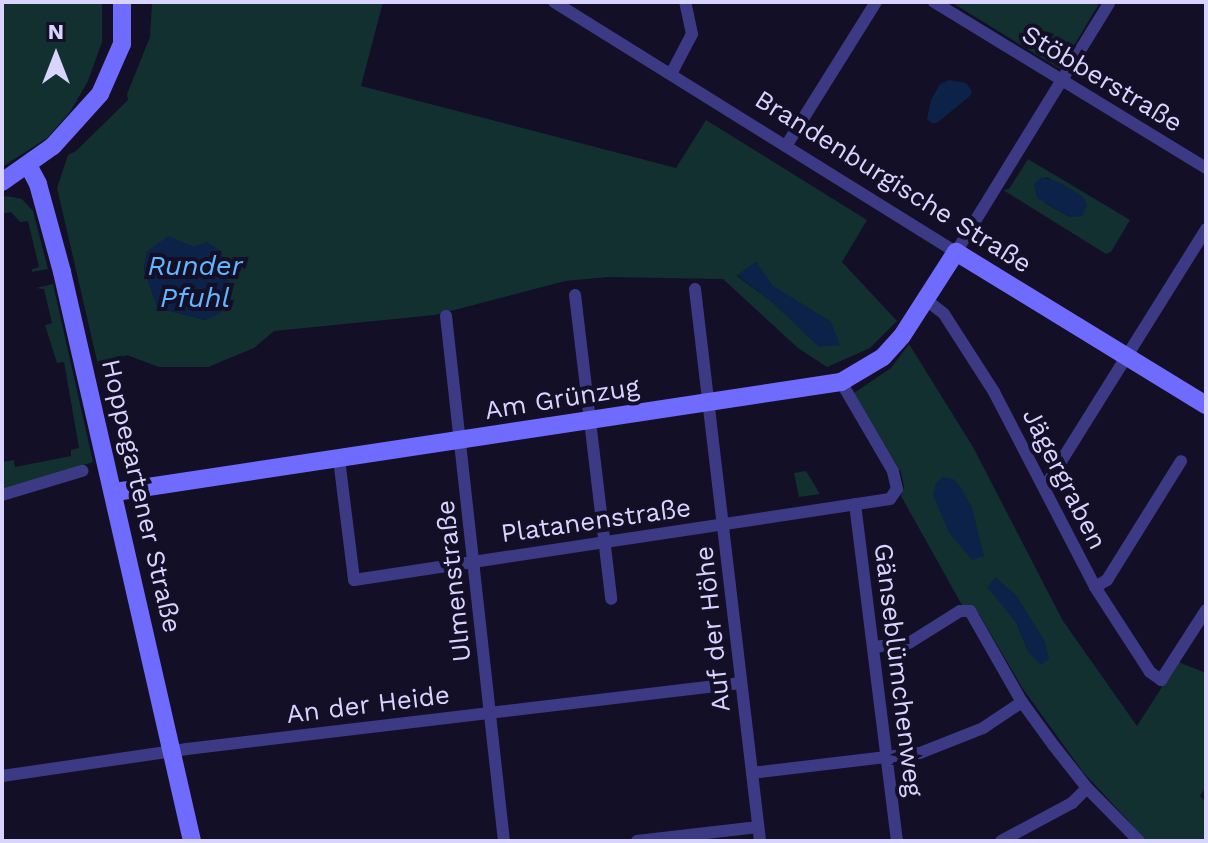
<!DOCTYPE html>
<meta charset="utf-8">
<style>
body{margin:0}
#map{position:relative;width:1208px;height:843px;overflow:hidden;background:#130f26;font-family:"Work Sans",sans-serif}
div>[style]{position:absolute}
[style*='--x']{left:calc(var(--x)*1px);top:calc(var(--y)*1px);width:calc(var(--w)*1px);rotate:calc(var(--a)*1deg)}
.green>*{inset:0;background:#12302f}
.water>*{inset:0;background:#0c2248}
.street>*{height:12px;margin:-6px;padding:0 6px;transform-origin:6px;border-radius:6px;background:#3d3a85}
.secondary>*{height:18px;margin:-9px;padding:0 9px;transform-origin:9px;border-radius:9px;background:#6f6bff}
span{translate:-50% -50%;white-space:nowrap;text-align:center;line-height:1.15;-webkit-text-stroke:8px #130f26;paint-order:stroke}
.street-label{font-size:26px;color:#d9d4ff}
.water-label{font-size:28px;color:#62b6ff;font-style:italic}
.frame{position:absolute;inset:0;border:4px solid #d9d4ff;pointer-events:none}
.north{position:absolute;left:16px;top:16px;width:80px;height:80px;-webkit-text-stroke:6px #130f26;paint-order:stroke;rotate:0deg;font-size:22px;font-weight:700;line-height:32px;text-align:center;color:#d9d4ff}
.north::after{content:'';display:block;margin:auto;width:28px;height:36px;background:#d9d4ff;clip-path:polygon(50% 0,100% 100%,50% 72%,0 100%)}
</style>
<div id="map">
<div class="green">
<i style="clip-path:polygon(2px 2px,102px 2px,102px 42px,88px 81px,70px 112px,47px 138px,2px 167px)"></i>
<i style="clip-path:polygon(evenodd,152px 2px,383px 2px,361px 86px,676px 168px,706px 120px,867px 220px,842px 262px,897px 321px,870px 348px,827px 367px,798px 348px,723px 279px,608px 277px,565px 281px,435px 315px,274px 331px,254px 348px,208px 367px,159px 367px,127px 355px,98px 365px,57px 188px,68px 155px,76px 151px,128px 100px,127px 94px,150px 37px,152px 2px,168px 237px,193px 247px,201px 246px,206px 320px,158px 308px,144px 270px,147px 252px,168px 237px,152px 2px,756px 262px,772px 286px,831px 322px,819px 346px,771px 301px,737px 276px,756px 262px)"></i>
<i style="clip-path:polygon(951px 2px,1100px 2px,1060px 69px)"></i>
<i style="clip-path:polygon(evenodd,1028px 159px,1130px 220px,1111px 252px,1106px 254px,1003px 190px,1009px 189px,1028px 159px,1046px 177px,1085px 200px,1070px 217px,1045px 203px,1046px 177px)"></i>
<i style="clip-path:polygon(6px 196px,22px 199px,33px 211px,48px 269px,32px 272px,32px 269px,39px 267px,28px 221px,20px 222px,11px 212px,2px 214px,2px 198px)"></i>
<i style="clip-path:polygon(53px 284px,93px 462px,2px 490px,2px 462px,14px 460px,15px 467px,25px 465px,71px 456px,71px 450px,79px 448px,64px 362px,57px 363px,45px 325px,52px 323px,44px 289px,36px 288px)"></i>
<i style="clip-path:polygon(evenodd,909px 344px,973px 447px,1063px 621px,1137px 726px,1178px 662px,1206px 673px,1206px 786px,1200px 796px,1206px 802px,1206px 841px,1147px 841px,1083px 772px,1023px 689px,979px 614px,962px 605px,901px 496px,904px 487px,901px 472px,854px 393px,891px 368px,909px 344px,996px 578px,1016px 596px,1044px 641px,1029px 653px,1016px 622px,988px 587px,996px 578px)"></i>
<i style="clip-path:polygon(806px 471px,820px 494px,799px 497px,794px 473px)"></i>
</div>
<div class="water">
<i style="clip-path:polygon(949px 80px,966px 83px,972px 91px,970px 96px,937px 123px,931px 123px,927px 119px,931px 100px,940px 84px)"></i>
<i style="clip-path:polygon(1042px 177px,1061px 183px,1082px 196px,1087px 205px,1082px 216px,1070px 217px,1037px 198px,1034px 184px)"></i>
<i style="clip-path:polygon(168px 236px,193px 247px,207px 242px,221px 251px,232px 293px,221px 313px,206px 320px,158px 308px,144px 270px,147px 252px)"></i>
<i style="clip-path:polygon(756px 262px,773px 286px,831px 322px,840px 345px,819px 347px,771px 301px,737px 275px)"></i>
<i style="clip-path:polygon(943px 477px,953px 479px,960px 486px,972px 508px,984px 556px,972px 560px,950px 534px,933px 496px,936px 483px)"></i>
<i style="clip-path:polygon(996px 578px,1016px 595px,1045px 642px,1049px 659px,1041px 665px,1029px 653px,1016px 622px,987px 587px)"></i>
</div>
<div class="street">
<i style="--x:554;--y:2;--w:473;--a:31.9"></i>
<i style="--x:956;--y:252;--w:292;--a:-58.4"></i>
<i style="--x:934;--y:2;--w:319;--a:31.4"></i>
<i style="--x:671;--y:74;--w:45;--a:-62.3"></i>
<i style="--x:692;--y:34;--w:33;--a:-102"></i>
<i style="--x:786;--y:146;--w:170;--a:-58"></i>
<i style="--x:695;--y:289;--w:556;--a:83.28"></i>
<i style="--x:575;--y:295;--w:306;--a:83.2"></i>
<i style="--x:925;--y:299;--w:24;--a:38"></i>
<i style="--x:944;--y:314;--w:93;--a:57.3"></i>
<i style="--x:994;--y:392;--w:220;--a:62.6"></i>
<i style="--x:1095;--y:587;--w:101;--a:57.1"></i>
<i style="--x:1150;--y:672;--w:14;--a:36"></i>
<i style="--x:1161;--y:680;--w:83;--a:-57.3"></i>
<i style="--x:446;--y:316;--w:528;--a:83.7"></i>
<i style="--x:339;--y:459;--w:122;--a:82.9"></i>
<i style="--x:354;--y:580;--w:542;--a:-8.59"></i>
<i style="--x:890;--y:499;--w:12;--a:-55"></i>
<i style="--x:897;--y:489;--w:18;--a:-103"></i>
<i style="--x:893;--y:471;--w:103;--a:-120.3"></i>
<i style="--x:1045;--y:487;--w:304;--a:-58"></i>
<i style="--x:2;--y:495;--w:84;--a:-16.7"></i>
<i style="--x:855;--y:504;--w:340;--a:82.9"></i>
<i style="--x:1095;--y:587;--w:14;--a:-30"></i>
<i style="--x:1107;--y:580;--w:140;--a:-58.1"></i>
<i style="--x:874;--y:647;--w:35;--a:-7"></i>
<i style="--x:909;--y:643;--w:60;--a:-32.1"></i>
<i style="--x:960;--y:611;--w:10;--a:0"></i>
<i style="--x:970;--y:611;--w:105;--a:60.3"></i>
<i style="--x:1022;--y:702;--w:54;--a:54"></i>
<i style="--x:1054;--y:746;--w:53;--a:51.8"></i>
<i style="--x:1087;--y:788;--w:74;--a:45.5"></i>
<i style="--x:752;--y:773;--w:169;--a:-6.8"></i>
<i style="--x:920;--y:753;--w:68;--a:-21.6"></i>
<i style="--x:983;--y:728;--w:47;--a:-33.7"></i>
<i style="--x:2;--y:776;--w:187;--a:-8.3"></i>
<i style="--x:187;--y:749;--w:558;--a:-6.79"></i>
<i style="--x:637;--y:841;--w:122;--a:-6.6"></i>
<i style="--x:1001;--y:841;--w:81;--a:-28.2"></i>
<i style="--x:1072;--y:803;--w:21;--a:-45"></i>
</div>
<div class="secondary">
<i style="--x:28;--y:165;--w:21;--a:62"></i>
<i style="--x:38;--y:184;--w:91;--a:74.7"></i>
<i style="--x:62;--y:272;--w:584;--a:77.13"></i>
<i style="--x:2;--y:182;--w:62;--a:-35.2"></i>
<i style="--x:53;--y:146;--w:70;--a:-47.9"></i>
<i style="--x:100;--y:94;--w:55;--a:-66.3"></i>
<i style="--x:122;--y:44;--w:42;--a:-90"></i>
<i style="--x:115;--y:492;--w:734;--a:-8.62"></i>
<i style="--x:841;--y:382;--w:49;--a:-30.8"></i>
<i style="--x:883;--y:357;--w:28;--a:-48"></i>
<i style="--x:902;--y:336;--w:100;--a:-57.3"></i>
<i style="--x:956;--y:252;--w:293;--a:31.5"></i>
</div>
<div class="street-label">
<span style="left:1102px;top:79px;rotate:31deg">Stöbberstraße</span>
<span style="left:893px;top:182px;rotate:32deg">Brandenburgische Straße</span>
<span style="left:562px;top:399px;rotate:-9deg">Am Grünzug</span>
<span style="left:1064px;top:479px;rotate:63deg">Jägergraben</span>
<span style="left:141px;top:496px;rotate:77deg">Hoppegartener Straße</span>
<span style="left:596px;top:521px;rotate:-8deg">Platanenstraße</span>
<span style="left:454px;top:581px;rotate:-96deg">Ulmenstraße</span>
<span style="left:713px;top:629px;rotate:-96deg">Auf der Höhe</span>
<span style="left:898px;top:670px;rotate:83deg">Gänseblümchenweg</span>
<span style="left:368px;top:705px;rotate:-7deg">An der Heide</span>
</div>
<div class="water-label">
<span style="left:195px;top:282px">Runder<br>Pfuhl</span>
</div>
<div class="frame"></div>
<div class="north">N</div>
</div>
